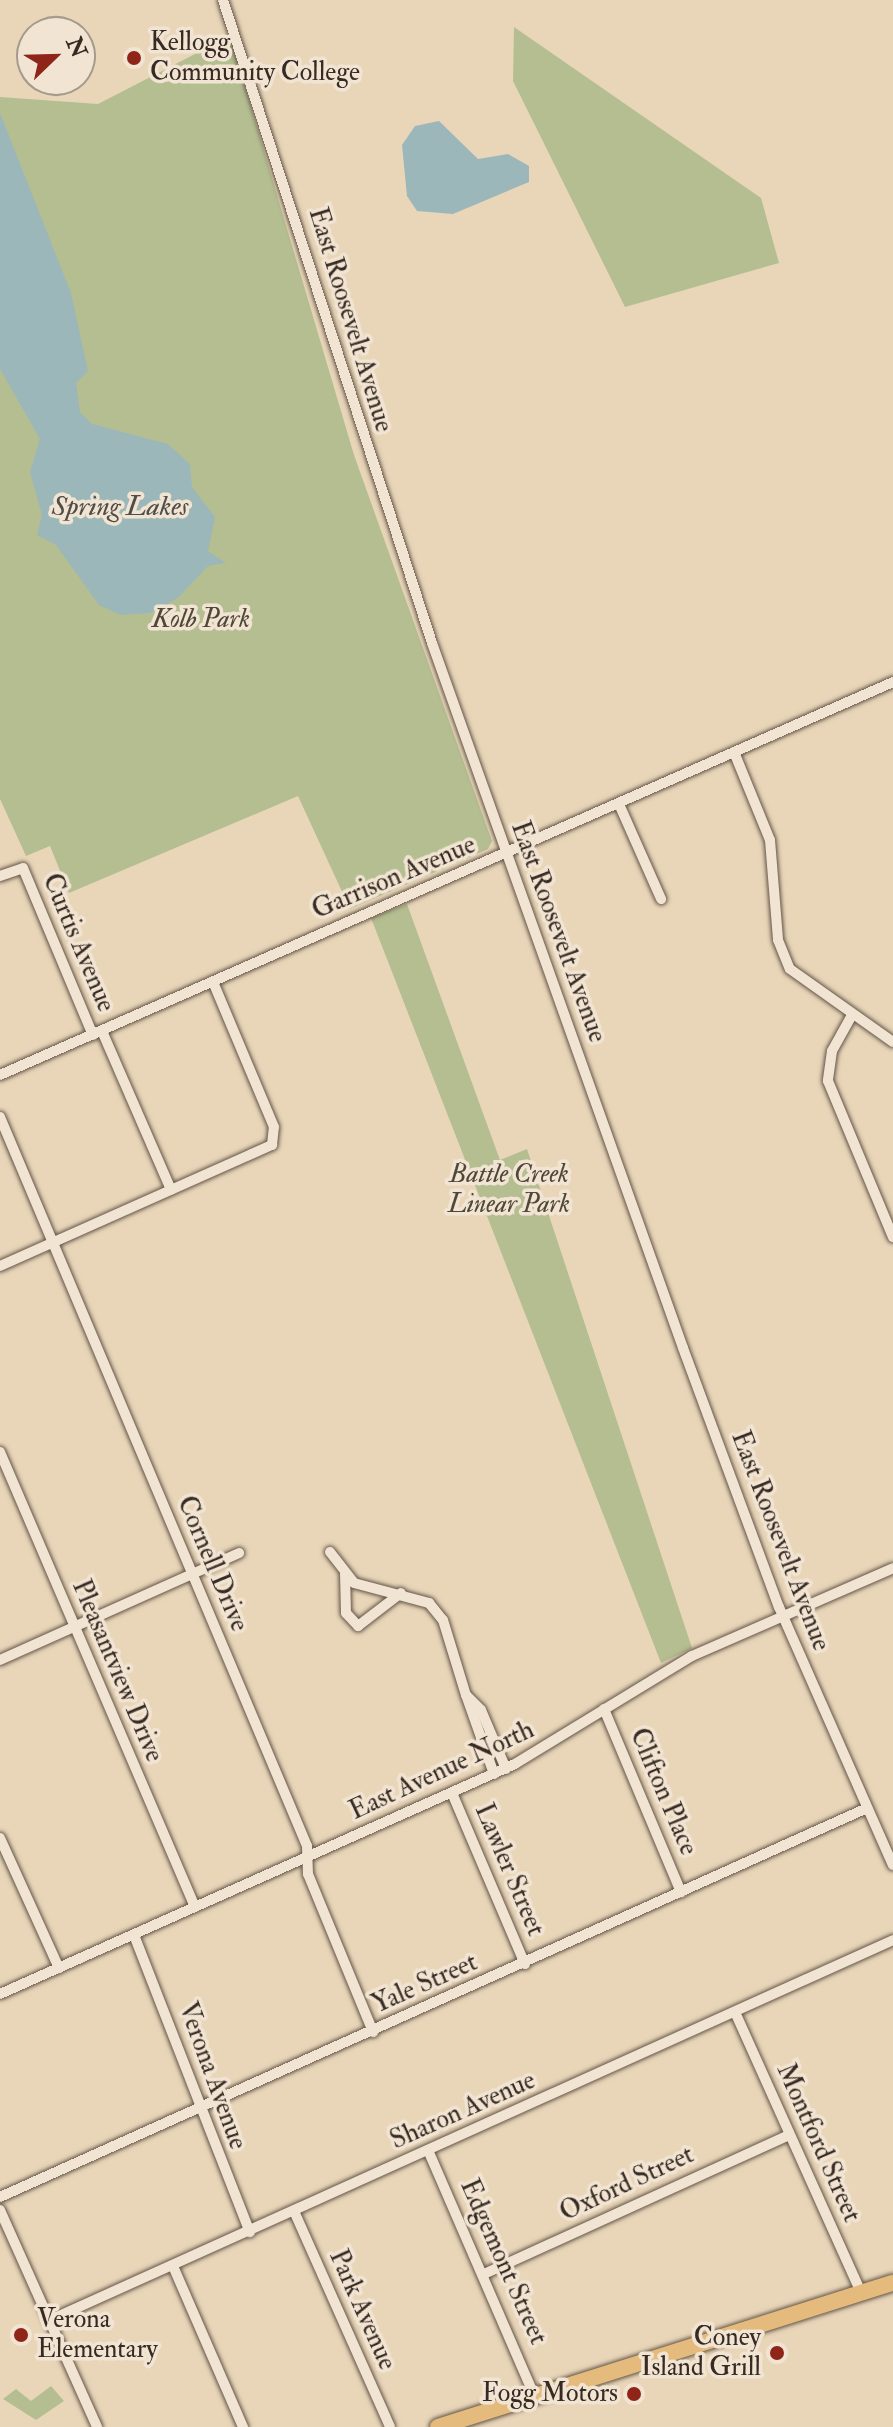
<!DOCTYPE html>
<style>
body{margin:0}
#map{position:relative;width:893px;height:2427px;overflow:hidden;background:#e9d6b9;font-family:"IM FELL Double Pica",serif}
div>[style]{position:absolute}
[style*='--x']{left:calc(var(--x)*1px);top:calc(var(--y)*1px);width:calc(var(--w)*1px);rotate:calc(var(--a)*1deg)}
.green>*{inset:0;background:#b4be91}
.water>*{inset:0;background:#9bb7b9}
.roads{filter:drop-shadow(0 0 2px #635548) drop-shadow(0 0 2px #635548)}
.street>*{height:10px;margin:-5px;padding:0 5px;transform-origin:5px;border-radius:5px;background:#f1e4d2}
.primary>*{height:16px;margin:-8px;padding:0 8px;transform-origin:8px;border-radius:8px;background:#e4bb7c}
.dots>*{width:22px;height:22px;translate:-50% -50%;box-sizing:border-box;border:4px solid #f1e4d2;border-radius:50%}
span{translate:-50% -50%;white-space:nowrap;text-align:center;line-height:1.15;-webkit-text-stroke:7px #f1e4d2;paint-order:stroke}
.poi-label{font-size:26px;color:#362a23}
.left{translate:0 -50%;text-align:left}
.right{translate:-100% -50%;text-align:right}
.street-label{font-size:26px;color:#362a23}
.park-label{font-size:26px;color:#4f4839;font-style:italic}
.water-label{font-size:28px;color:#4f4d48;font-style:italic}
.north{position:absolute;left:16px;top:16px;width:80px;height:80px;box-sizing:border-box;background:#f1e4d2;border:2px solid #a69a8c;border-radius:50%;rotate:67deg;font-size:22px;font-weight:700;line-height:32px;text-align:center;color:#362a23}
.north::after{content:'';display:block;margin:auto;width:28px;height:36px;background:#8f2418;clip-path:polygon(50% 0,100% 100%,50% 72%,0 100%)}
</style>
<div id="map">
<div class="green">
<i style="clip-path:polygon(514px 27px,761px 198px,779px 263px,625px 307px,513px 81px)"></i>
<i style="clip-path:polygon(230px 36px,354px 455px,492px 841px,488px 849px,350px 909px,298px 796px,69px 893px,50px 846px,26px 856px,0 799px,0 97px,98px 104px)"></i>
<i style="clip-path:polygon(407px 904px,500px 1160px,527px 1149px,692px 1648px,661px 1663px,371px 918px)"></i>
<i style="clip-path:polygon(51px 2386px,64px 2401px,36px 2420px,3px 2399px,16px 2389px,31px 2401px)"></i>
</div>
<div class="water">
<i style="clip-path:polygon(0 113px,71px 293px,88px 371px,76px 383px,80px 412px,92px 424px,168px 444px,190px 464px,192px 487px,215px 517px,208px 551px,226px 563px,208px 566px,178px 598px,150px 613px,121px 615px,99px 605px,56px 545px,37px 535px,42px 515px,30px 472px,40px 439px,0 369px)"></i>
<i style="clip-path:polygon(439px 121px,478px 159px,508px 154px,529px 166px,529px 182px,453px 214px,417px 211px,407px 196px,402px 145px,415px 126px)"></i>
</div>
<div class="roads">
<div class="street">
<i style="--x:223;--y:0;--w:676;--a:71.99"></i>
<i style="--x:432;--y:643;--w:748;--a:70.4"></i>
<i style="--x:683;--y:1348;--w:276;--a:69.7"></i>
<i style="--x:779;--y:1607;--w:282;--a:66.2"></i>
<i style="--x:734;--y:752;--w:95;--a:67.8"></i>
<i style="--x:770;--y:840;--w:100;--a:85.4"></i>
<i style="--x:778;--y:940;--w:31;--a:68"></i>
<i style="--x:790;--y:969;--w:126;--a:35.3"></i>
<i style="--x:619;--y:804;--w:104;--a:66.1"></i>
<i style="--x:0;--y:876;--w:24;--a:-19"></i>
<i style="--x:23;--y:868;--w:181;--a:67.3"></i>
<i style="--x:852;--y:1015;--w:41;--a:119.1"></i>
<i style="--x:832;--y:1051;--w:30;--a:98"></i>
<i style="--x:828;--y:1081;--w:169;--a:67.4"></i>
<i style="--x:102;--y:1031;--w:173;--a:66.5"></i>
<i style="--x:0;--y:1075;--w:976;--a:-23.75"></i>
<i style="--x:0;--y:1117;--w:791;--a:67.16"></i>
<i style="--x:307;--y:1846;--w:28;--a:88"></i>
<i style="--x:308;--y:1874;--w:171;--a:67.6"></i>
<i style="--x:0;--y:1266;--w:298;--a:-24"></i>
<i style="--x:272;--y:1145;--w:18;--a:-84"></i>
<i style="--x:274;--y:1127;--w:157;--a:-112.8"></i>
<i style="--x:0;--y:1452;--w:495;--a:66.8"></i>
<i style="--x:330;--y:1552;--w:39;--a:52"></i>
<i style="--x:354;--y:1583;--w:78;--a:14.9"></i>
<i style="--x:429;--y:1603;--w:22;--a:51"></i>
<i style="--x:443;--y:1620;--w:78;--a:73"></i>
<i style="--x:345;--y:1573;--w:40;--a:88.6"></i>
<i style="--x:346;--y:1613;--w:18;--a:47"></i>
<i style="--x:358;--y:1626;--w:54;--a:-37.5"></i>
<i style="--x:0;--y:1660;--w:262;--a:-24.1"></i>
<i style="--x:604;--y:1709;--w:199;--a:67.2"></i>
<i style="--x:494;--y:1774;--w:84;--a:-109.5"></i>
<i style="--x:466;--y:1695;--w:21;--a:45"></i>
<i style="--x:481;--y:1710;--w:64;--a:67"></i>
<i style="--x:452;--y:1793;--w:186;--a:66.9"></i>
<i style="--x:0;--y:1838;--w:143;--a:65.6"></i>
<i style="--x:134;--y:1935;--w:319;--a:68.7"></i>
<i style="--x:0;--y:1994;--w:564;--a:-24.07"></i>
<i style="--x:515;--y:1764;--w:207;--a:-31.4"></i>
<i style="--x:692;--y:1656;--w:219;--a:-23.6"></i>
<i style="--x:735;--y:2012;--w:307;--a:65.8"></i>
<i style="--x:428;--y:2150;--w:265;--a:66.6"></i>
<i style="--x:0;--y:2197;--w:950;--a:-24.16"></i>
<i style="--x:0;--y:2210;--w:238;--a:65.9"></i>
<i style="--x:294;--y:2211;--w:236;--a:66"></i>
<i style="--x:173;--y:2266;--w:176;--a:66.5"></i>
<i style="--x:484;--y:2274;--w:335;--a:-24.5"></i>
<i style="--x:50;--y:2320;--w:925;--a:-24.26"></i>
</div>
<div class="primary">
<i style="--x:438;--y:2427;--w:477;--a:-17.6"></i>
</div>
</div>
<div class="dots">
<i style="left:134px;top:58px;background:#8f2418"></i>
<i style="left:21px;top:2335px;background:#8f2418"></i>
<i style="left:777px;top:2353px;background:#8f2418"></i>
<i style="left:634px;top:2394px;background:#8f2418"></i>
</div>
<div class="poi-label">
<span class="left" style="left:150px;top:58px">Kellogg<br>Community College</span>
<span class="left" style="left:37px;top:2335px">Verona<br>Elementary</span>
<span class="right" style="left:761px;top:2353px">Coney<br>Island Grill</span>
<span class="right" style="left:618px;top:2394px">Fogg Motors</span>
</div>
<div class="street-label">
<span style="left:350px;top:320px;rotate:73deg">East Roosevelt Avenue</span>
<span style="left:394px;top:878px;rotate:-23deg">Garrison Avenue</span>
<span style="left:558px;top:932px;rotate:70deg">East Roosevelt Avenue</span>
<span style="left:78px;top:943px;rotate:67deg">Curtis Avenue</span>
<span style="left:780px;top:1541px;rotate:69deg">East Roosevelt Avenue</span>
<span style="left:212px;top:1564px;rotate:67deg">Cornell Drive</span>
<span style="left:117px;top:1671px;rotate:67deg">Pleasantview Drive</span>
<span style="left:442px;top:1771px;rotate:-25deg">East Avenue North</span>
<span style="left:663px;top:1792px;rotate:67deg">Clifton Place</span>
<span style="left:509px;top:1870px;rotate:67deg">Lawler Street</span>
<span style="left:425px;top:1984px;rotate:-24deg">Yale Street</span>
<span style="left:212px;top:2076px;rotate:70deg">Verona Avenue</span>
<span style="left:463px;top:2111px;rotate:-24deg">Sharon Avenue</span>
<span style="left:818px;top:2143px;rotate:66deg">Montford Street</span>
<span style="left:627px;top:2184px;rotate:-25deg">Oxford Street</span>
<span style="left:503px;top:2262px;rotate:66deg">Edgemont Street</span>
<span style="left:362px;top:2310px;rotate:66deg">Park Avenue</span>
</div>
<div class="park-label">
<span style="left:201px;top:620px">Kolb Park</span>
<span style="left:509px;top:1190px">Battle Creek<br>Linear Park</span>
</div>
<div class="water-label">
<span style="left:120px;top:507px">Spring Lakes</span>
</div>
<div class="north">N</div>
</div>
